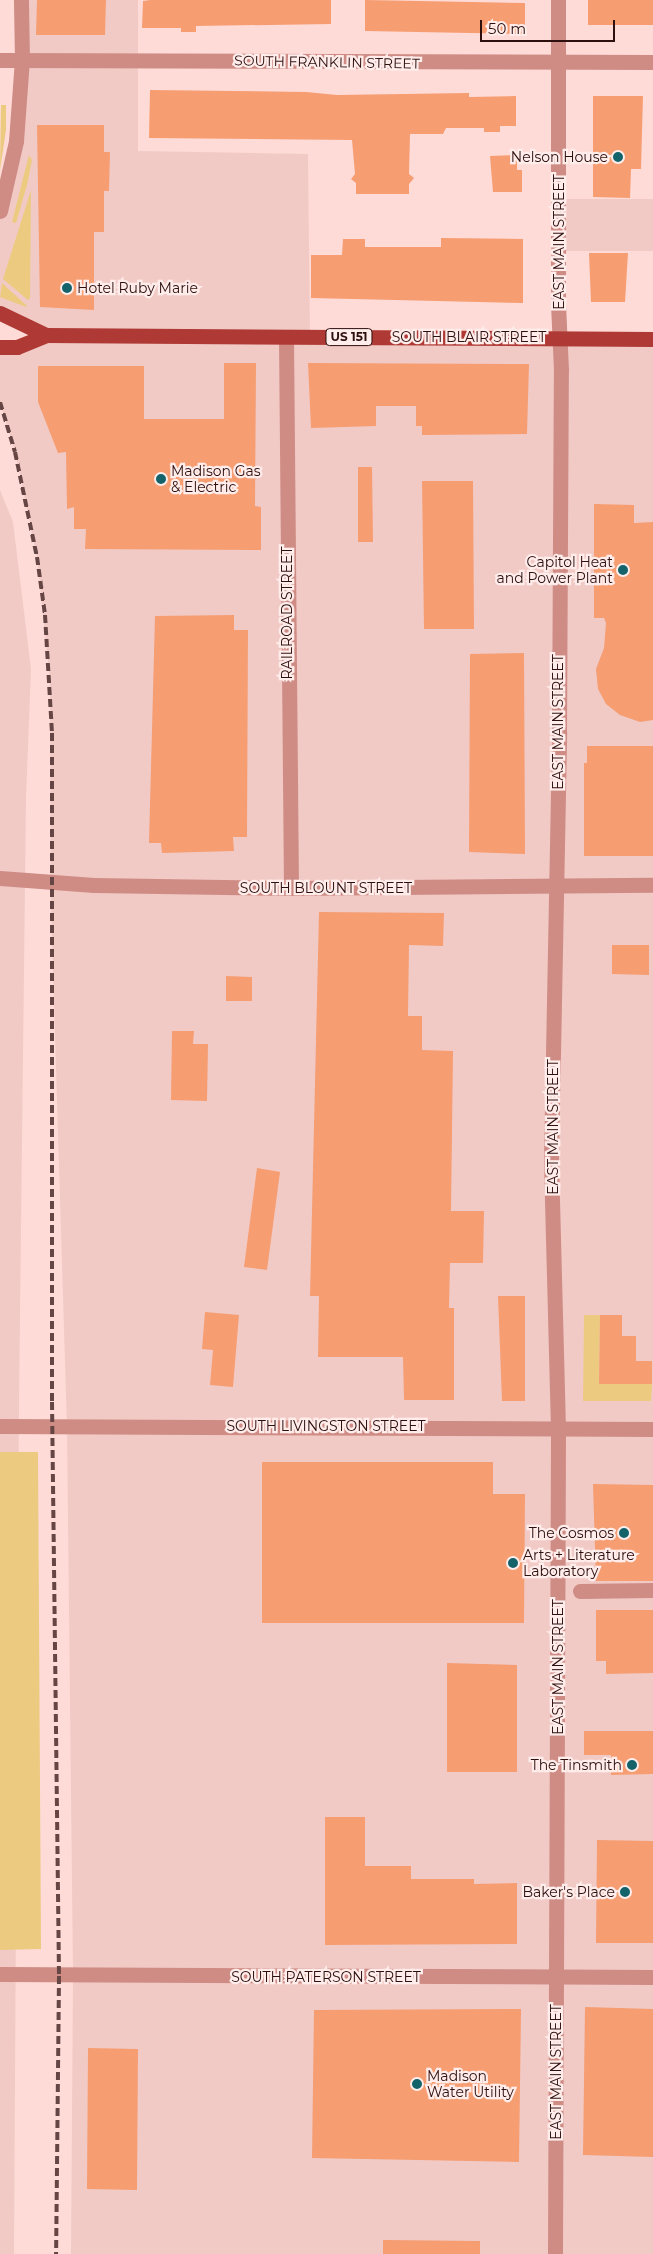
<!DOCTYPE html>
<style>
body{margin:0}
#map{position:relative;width:653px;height:2254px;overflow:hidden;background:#fedbd7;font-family:Montserrat,sans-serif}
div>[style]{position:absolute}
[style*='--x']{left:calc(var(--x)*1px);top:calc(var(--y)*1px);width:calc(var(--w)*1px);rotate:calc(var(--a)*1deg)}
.built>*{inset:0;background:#f1cac6}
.green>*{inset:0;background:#ecca80}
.building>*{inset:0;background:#f69d71}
.minor>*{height:15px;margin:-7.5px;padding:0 7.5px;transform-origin:7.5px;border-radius:7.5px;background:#cf8c85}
.major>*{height:15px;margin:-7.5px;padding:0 7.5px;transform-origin:7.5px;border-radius:7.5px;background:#af3934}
.rail>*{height:4px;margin-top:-2px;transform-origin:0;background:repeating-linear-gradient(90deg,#664644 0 8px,transparent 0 12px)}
.dots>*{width:14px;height:14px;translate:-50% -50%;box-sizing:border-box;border:2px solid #ffedeb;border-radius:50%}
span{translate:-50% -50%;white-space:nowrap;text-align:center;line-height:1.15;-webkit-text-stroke:4.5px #ffedeb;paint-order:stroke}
.shield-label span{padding:1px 4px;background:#ffedeb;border:1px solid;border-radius:4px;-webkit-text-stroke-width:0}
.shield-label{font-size:12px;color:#2d0f0d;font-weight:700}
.street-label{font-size:14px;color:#2d0f0d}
.poi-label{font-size:14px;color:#2d0f0d}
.right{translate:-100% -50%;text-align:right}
.left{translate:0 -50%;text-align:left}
.scale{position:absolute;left:480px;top:20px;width:135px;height:22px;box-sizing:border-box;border:2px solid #2d0f0d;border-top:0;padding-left:6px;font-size:15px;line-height:18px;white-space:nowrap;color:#2d0f0d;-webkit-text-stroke:4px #ffedeb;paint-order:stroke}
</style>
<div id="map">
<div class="built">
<i style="clip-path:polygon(21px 0,138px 0,138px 151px,308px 154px,310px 336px,653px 339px,653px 2254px,71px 2254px,73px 1976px,67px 1427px,51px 906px,50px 680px,37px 557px,15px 452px,0 402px,0 347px,45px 335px,0 312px,0 211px,10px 175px)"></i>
<i style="clip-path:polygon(558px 199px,653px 199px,653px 251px,558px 251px)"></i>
<i style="clip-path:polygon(0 490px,13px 522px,31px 669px,26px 798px,19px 1403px,14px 2254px,0 2254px)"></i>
</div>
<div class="green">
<i style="clip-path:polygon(1px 105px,6px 105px,6px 130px,0 170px)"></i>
<i style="clip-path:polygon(29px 155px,32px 160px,27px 185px,16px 223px,12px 222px)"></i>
<i style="clip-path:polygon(31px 190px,30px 298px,28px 300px,3px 279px)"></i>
<i style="clip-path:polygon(2px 283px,27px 306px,26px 307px,0 297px)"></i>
<i style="clip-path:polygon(584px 1315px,600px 1315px,599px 1384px,652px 1384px,651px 1401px,583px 1401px)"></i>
<i style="clip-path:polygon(0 1452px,38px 1452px,41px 1949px,0 1950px)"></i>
</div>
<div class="building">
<i style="clip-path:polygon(37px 0,106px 0,105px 35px,36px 35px)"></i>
<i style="clip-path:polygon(150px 0,331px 0,331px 24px,196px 26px,196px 32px,181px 32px,181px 28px,142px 28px,143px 1px)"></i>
<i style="clip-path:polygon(365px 0,525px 3px,525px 34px,365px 31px)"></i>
<i style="clip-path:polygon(588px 0,653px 0,653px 25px,588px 25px)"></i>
<i style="clip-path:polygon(150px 90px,306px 92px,337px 95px,469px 93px,469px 97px,516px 96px,516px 126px,500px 126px,500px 132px,484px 132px,484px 128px,446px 128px,443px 134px,410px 134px,409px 174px,414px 178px,409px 184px,409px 194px,356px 194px,356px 183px,351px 179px,355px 174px,352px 140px,149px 138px)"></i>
<i style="clip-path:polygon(593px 96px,643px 96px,641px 169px,631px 169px,630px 198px,593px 197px)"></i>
<i style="clip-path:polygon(37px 125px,104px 125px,104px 152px,110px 152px,109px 191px,104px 191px,104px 232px,94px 232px,94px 310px,40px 307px)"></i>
<i style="clip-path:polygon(513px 155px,517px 157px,517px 170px,522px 170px,522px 192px,493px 192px,490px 156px)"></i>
<i style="clip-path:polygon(441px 238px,523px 239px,523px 303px,311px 298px,311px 255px,342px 255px,343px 239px,365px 239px,365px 247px,441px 247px)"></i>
<i style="clip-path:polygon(589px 253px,628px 253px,625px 302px,591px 302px)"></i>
<i style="clip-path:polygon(224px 363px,256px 363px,255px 506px,261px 507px,261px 550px,85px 549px,86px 529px,74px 529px,74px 507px,67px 509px,66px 452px,58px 453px,38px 402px,38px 366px,144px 366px,144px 419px,224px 419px)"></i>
<i style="clip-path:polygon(308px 363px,529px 364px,527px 434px,422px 435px,422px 426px,416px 426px,416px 406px,376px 406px,376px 426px,311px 428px)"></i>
<i style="clip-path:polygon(358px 467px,372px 467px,373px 542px,358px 542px)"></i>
<i style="clip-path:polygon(422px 481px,473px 481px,474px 629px,424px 629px)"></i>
<i style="clip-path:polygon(594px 504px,634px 505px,634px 523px,653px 522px,653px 720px,640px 722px,620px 715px,606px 704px,598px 689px,596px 669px,604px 648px,606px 623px,604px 618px,594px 618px)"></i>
<i style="clip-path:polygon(234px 615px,234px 630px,248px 630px,247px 837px,233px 837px,234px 851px,162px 853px,161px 843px,149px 843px,155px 616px)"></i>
<i style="clip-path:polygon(524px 653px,525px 854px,469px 852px,470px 654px)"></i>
<i style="clip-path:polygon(587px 746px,653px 746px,653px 856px,584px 856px,584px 763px,587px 763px)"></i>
<i style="clip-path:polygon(319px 912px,444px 913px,443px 946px,409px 945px,408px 1016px,422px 1016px,422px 1050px,453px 1051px,451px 1211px,484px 1211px,483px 1263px,450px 1263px,449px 1308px,454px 1308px,454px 1400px,404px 1400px,403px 1357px,318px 1357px,319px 1296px,310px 1296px)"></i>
<i style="clip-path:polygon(612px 945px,649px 945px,649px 975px,612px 974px)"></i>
<i style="clip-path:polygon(226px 976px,252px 977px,252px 1001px,226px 1001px)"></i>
<i style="clip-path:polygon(172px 1031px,194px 1031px,193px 1044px,208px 1044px,207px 1101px,171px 1100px)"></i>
<i style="clip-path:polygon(257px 1168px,280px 1172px,267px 1270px,244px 1267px)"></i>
<i style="clip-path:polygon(498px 1296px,525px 1296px,525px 1401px,502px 1401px)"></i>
<i style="clip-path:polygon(205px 1312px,239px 1315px,233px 1387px,210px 1385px,213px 1350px,202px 1349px)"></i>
<i style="clip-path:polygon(600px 1315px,622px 1315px,622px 1336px,636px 1336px,636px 1361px,652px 1361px,652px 1384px,599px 1384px)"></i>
<i style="clip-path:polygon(262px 1462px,493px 1462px,493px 1494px,525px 1494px,524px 1623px,262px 1623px)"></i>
<i style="clip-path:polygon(593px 1484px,653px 1485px,653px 1581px,596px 1581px)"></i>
<i style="clip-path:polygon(596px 1610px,653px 1610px,653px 1673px,606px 1674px,606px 1661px,596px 1661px)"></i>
<i style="clip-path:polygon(447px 1663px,517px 1665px,517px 1772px,447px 1772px)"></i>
<i style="clip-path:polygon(584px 1731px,653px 1731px,653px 1774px,611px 1775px,611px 1755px,584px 1755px)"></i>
<i style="clip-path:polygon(325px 1817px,365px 1817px,365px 1866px,411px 1866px,411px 1879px,474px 1879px,474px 1884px,517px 1883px,517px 1944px,325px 1945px)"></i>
<i style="clip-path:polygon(597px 1840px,653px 1841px,653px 1943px,596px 1943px)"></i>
<i style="clip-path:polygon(585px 2007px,653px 2009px,653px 2157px,583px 2155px)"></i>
<i style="clip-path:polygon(521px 2009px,519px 2162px,312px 2158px,314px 2010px)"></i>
<i style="clip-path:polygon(88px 2048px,138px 2049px,137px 2190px,87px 2189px)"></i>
<i style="clip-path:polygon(383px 2240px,480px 2241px,480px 2254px,383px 2254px)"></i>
</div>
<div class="minor">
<i style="--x:0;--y:60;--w:653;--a:0.18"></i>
<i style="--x:0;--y:211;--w:72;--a:-77.1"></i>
<i style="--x:16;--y:141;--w:81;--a:-85.8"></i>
<i style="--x:22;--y:60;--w:60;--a:-91"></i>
<i style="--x:286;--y:337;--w:551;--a:89.48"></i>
<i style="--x:0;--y:878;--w:94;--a:4.3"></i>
<i style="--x:94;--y:885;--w:197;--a:0.9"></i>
<i style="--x:291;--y:888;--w:362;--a:-0.5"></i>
<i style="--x:0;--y:1426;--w:653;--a:0.26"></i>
<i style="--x:580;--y:1591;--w:73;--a:-0.8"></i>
<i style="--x:0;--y:1974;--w:653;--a:0.26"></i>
<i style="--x:555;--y:2254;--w:825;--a:-89.79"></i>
<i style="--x:558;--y:1429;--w:271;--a:-91.5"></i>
<i style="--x:551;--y:1158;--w:426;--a:-88.9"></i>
<i style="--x:559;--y:732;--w:362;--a:-89.7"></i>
<i style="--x:561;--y:370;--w:66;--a:-92.6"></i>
<i style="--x:558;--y:304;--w:304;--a:-90"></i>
</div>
<div class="major">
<i style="--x:0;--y:313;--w:51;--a:25.6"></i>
<i style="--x:0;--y:347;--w:17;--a:0"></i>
<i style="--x:17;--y:347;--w:31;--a:-22"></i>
<i style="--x:46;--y:335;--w:607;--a:0.38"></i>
</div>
<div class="rail">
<i style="--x:0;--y:402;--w:52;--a:73.3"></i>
<i style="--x:15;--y:452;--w:107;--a:78.2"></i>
<i style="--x:37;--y:557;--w:59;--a:82.1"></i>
<i style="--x:45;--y:615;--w:118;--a:86.6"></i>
<i style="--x:52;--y:733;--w:669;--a:90"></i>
<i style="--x:52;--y:1402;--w:574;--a:89.3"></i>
<i style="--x:59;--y:1976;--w:278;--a:90.6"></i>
</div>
<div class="dots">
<i style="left:618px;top:157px;background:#14636b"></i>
<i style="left:67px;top:288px;background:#14636b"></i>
<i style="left:161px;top:479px;background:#14636b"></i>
<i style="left:623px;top:570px;background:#14636b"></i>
<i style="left:624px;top:1533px;background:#14636b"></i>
<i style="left:513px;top:1563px;background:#14636b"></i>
<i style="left:632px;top:1765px;background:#14636b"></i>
<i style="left:625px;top:1892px;background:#14636b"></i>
<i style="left:417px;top:2084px;background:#14636b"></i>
</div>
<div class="shield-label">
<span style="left:349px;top:337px">US 151</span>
</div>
<div class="street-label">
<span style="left:327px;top:62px;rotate:1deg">SOUTH FRANKLIN STREET</span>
<span style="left:559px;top:242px;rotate:-90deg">EAST MAIN STREET</span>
<span style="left:469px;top:337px">SOUTH BLAIR STREET</span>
<span style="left:287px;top:613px;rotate:-90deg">RAILROAD STREET</span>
<span style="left:558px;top:722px;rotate:-90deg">EAST MAIN STREET</span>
<span style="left:326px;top:888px">SOUTH BLOUNT STREET</span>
<span style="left:553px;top:1127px;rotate:-90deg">EAST MAIN STREET</span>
<span style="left:326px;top:1426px">SOUTH LIVINGSTON STREET</span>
<span style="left:558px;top:1667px;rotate:-90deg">EAST MAIN STREET</span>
<span style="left:326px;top:1977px">SOUTH PATERSON STREET</span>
<span style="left:556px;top:2072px;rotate:-90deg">EAST MAIN STREET</span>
</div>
<div class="poi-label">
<span class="right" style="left:608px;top:157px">Nelson House</span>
<span class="left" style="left:77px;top:288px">Hotel Ruby Marie</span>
<span class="left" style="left:171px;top:479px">Madison Gas<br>&amp; Electric</span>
<span class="right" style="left:613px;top:570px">Capitol Heat<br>and Power Plant</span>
<span class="right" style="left:614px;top:1533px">The Cosmos</span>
<span class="left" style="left:523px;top:1563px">Arts + Literature<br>Laboratory</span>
<span class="right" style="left:622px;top:1765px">The Tinsmith</span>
<span class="right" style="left:615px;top:1892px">Baker's Place</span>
<span class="left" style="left:427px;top:2084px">Madison<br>Water Utility</span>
</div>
<div class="scale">50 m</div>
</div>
